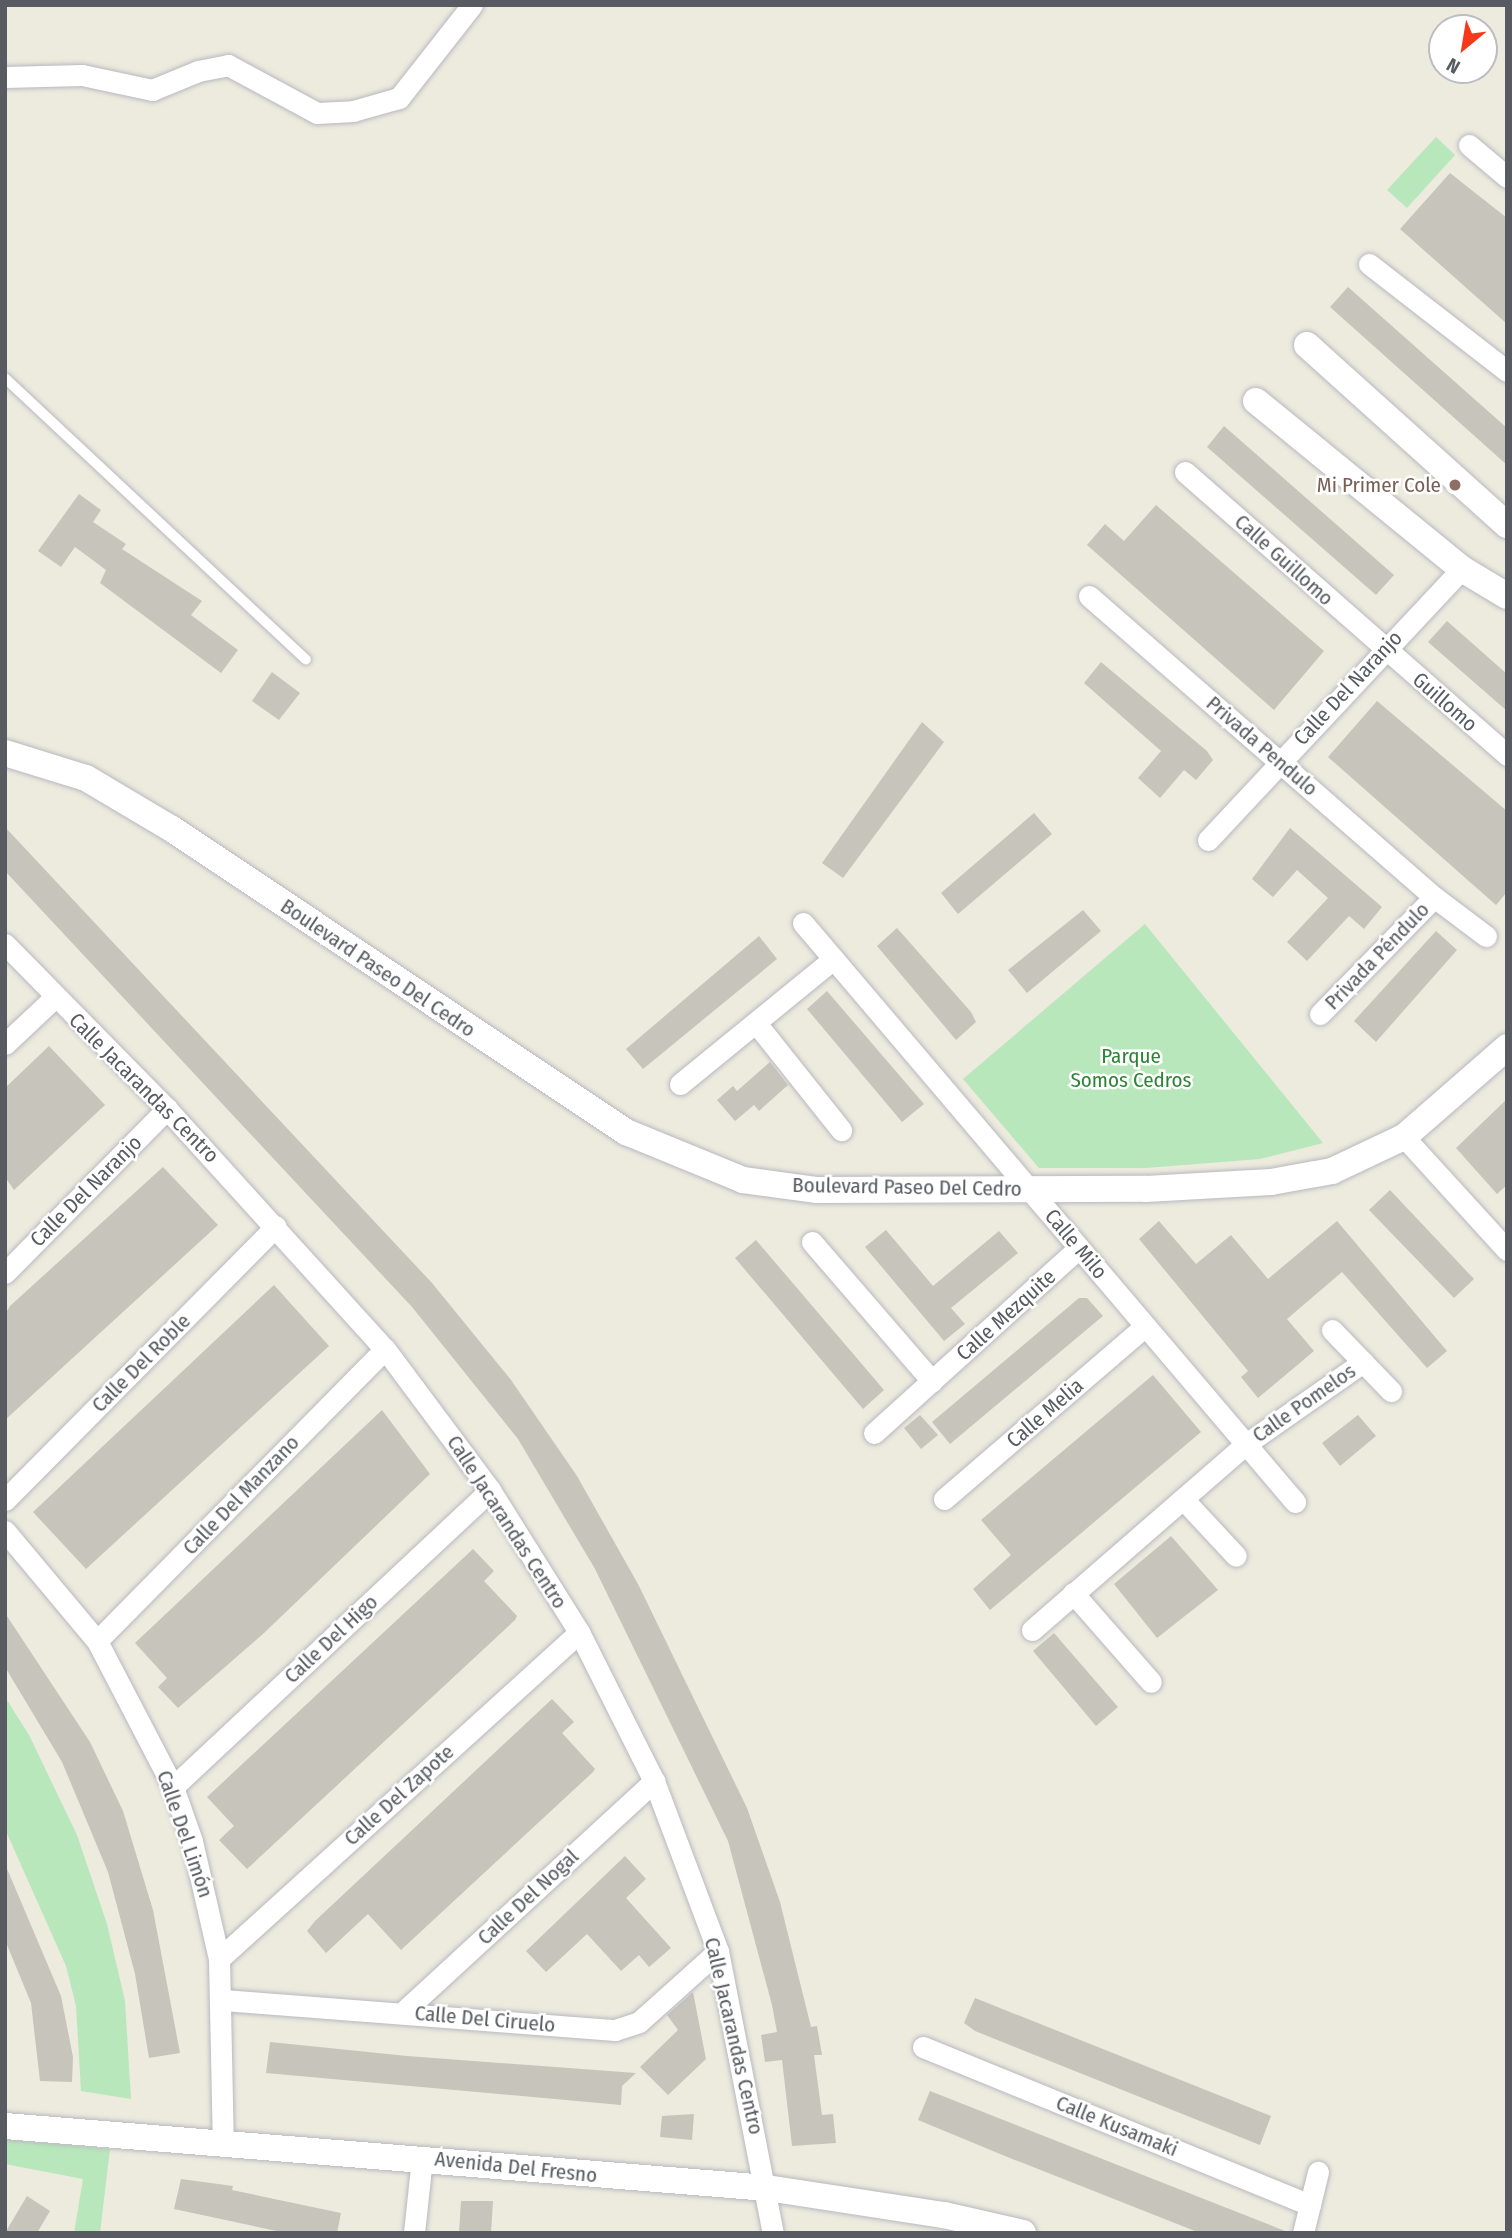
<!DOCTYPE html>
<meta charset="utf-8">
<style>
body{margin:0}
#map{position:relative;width:1512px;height:2238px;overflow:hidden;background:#edeade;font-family:"Fira Sans Condensed",sans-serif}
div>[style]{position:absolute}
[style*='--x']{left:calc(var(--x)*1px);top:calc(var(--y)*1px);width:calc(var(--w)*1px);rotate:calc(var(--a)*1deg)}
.green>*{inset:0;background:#b8e7bb}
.building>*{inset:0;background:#c7c4bc}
.roads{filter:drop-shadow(0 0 2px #b7b9bf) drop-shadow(0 0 2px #b7b9bf)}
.service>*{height:10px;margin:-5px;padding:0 5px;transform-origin:5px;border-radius:5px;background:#fff}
.minor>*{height:21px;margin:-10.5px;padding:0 10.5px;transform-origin:10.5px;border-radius:10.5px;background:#fff}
.tertiary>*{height:26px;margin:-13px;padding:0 13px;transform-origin:13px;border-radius:13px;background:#fff}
.dots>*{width:19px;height:19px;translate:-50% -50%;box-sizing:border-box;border:4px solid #fff;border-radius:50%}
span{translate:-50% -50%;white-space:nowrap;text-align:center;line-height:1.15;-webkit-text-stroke:5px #fff;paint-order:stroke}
.education-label{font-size:21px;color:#785e54}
.right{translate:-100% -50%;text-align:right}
.street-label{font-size:21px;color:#585b61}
.park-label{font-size:21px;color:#2d8436}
.frame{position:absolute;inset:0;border:7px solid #585b61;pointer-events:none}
.north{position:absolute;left:1428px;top:14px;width:70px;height:70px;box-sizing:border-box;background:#fff;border:2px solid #bcbdc0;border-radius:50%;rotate:210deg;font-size:19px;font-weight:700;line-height:28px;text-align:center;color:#585b61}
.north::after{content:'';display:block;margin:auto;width:24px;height:32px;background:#f7381a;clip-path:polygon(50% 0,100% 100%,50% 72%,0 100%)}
</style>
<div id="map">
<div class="green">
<i style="clip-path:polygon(1436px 137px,1455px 155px,1407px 208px,1387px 190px)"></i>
<i style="clip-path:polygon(1145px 924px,1323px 1143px,1260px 1159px,1146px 1168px,1039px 1168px,963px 1079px)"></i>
<i style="clip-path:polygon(5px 1697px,29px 1735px,77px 1835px,107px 1924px,125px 2001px,131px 2099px,81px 2091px,76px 2006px,66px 1966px,5px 1829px)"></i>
<i style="clip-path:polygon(5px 2139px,110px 2149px,100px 2233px,74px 2233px,83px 2179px,5px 2164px)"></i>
</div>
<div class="building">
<i style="clip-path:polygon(1450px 173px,1507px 218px,1507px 324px,1400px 229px)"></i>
<i style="clip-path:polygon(1348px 287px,1507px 428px,1507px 465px,1330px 307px)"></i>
<i style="clip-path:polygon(1224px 426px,1394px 575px,1376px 595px,1207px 447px)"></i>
<i style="clip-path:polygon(79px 494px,101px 510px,93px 522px,126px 544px,122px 549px,202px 601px,191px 615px,238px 650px,221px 673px,100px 583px,106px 570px,75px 547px,61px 567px,38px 551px)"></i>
<i style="clip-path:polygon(1156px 505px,1324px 651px,1274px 710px,1087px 545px,1105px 524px,1124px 541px)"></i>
<i style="clip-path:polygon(1447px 621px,1507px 674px,1507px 711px,1428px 642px)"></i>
<i style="clip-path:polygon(1101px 662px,1207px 751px,1213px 760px,1196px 780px,1184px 770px,1160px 798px,1138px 778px,1161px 751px,1084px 683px)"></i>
<i style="clip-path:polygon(272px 672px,300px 693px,279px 720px,252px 701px)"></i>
<i style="clip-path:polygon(1377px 701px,1507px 811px,1507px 892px,1496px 905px,1328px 757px)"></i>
<i style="clip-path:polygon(922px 722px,944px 742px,843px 878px,822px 863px)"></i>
<i style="clip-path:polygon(1034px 813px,1052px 834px,958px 914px,941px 893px)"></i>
<i style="clip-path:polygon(5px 827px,432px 1283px,511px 1380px,577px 1476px,638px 1584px,747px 1808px,780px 1902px,811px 2027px,817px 2026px,822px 2055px,814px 2055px,822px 2115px,833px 2114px,836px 2143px,792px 2146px,782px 2060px,765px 2062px,761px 2035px,777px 2032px,772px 2005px,728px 1841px,595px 1569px,518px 1439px,412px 1307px,5px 871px)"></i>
<i style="clip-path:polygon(1290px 828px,1382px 907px,1364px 929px,1349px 916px,1307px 961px,1287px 942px,1328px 898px,1297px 870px,1273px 897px,1252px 879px)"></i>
<i style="clip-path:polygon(1083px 910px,1101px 931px,1027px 993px,1008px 970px)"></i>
<i style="clip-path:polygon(897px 928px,971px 1012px,976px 1022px,956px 1040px,877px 946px)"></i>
<i style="clip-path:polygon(1436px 931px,1457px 950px,1376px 1042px,1354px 1021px)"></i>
<i style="clip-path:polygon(759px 936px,777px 959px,643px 1069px,626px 1049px)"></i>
<i style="clip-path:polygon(827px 991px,924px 1104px,902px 1122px,807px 1009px)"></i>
<i style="clip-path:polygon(49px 1046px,105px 1105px,14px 1190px,5px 1177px,5px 1088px)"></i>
<i style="clip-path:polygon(770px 1062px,788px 1085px,759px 1111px,754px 1105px,735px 1121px,717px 1100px,733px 1086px,737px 1091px)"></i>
<i style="clip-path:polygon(1507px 1099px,1507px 1185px,1497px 1194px,1456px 1148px)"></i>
<i style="clip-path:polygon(163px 1167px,218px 1225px,5px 1420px,5px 1314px,10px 1306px)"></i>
<i style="clip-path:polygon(1390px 1190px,1474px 1279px,1454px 1298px,1369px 1210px)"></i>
<i style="clip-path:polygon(1159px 1221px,1196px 1264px,1231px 1235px,1268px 1279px,1337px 1221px,1447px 1351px,1427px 1368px,1342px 1272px,1287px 1319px,1314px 1351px,1258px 1398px,1241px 1377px,1248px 1371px,1139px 1239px)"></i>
<i style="clip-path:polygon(886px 1230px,933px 1286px,999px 1231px,1018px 1253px,951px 1308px,965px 1324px,944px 1341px,865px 1247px)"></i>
<i style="clip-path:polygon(756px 1240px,884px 1390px,863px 1409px,735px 1258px)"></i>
<i style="clip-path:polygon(274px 1285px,329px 1346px,86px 1569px,33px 1512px)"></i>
<i style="clip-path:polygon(1079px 1298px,1087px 1298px,1103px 1316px,950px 1444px,932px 1422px)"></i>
<i style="clip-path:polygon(1153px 1375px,1201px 1432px,990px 1610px,973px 1589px,1011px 1555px,981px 1520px)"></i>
<i style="clip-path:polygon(382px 1410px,430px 1474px,264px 1633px,178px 1708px,158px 1687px,167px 1678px,135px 1643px)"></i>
<i style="clip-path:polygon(920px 1415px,938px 1435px,921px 1449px,904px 1428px)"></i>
<i style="clip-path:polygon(1358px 1415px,1376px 1436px,1340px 1466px,1322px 1443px)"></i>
<i style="clip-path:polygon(1171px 1536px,1218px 1590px,1157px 1638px,1114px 1584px)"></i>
<i style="clip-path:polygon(473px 1549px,494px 1571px,484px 1581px,517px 1616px,515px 1620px,247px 1869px,219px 1840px,234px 1826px,207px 1797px)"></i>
<i style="clip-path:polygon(5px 1613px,90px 1742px,123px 1811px,153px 1910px,180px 2053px,149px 2058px,135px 1974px,108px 1872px,62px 1762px,5px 1667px)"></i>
<i style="clip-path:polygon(1054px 1633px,1118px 1707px,1096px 1726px,1033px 1651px)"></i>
<i style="clip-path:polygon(552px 1699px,574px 1722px,562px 1733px,595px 1769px,593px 1772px,401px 1950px,368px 1914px,326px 1953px,307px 1931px,315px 1921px)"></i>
<i style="clip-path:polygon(625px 1856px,646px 1879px,626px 1898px,671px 1948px,649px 1967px,639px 1955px,621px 1971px,587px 1934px,546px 1972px,526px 1951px)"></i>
<i style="clip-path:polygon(5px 1864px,61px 1996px,73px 2057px,72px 2082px,40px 2081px,31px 2003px,5px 1940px)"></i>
<i style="clip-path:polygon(693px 1992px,706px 2059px,668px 2095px,640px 2067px,678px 2030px,667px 2015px)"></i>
<i style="clip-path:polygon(975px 1998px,1271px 2116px,1260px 2145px,975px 2031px,964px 2023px)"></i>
<i style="clip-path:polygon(270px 2042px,407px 2056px,636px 2073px,622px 2086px,621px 2105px,266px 2073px)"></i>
<i style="clip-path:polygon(930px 2091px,1285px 2231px,1285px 2233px,1200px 2233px,1005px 2156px,918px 2120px)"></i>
<i style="clip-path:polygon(694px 2114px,692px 2140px,660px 2137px,662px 2116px)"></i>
<i style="clip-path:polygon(181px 2179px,233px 2186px,232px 2190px,341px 2213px,337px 2233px,286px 2233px,174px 2209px)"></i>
<i style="clip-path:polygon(27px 2196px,50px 2211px,37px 2233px,5px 2233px)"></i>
<i style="clip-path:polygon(461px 2201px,493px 2201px,491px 2233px,459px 2233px)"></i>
</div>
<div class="roads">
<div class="service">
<i style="--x:5;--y:378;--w:412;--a:43.1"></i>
</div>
<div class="minor">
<i style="--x:5;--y:77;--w:77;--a:-1.5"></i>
<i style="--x:82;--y:75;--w:72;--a:12.1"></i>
<i style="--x:152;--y:90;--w:50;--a:-22.4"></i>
<i style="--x:198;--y:71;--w:31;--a:-11"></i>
<i style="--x:228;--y:65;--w:101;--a:28.3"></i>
<i style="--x:317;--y:113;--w:36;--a:-3"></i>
<i style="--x:353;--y:111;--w:48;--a:-15.8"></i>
<i style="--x:399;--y:98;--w:118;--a:-51.9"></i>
<i style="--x:1469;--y:145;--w:50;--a:40.1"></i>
<i style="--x:1369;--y:264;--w:175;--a:37.8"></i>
<i style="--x:1185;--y:472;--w:429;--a:41.3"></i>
<i style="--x:1089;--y:596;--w:458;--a:41.1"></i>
<i style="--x:1434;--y:897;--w:65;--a:36.9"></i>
<i style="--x:1208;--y:840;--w:371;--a:-46.9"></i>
<i style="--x:803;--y:923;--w:760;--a:49.64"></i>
<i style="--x:5;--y:944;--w:231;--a:45.5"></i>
<i style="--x:167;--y:1109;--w:324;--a:47.8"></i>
<i style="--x:385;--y:1349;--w:176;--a:53.3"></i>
<i style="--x:490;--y:1490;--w:168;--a:57.9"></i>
<i style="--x:579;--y:1632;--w:167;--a:63.3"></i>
<i style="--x:654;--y:1781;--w:182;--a:69.4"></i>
<i style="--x:718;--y:1951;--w:287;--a:79"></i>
<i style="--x:1320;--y:1014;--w:163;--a:-45.7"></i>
<i style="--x:756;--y:1023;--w:137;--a:51.5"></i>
<i style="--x:5;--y:1044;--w:67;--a:-43.2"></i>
<i style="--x:680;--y:1084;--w:198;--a:-39.2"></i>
<i style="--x:1404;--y:1137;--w:153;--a:47.7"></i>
<i style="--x:812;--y:1242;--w:184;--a:49.2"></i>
<i style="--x:5;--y:1273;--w:231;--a:-45.4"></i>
<i style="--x:1332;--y:1330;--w:85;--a:46"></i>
<i style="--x:874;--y:1433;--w:276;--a:-42.1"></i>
<i style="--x:944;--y:1499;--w:265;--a:-40.7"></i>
<i style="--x:5;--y:1500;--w:385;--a:-45.3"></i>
<i style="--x:1184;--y:1500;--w:76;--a:47.1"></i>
<i style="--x:5;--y:1531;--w:143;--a:50.1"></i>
<i style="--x:97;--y:1641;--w:165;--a:62.5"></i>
<i style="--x:173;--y:1787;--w:57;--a:70.6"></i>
<i style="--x:192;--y:1841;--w:121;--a:77.1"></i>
<i style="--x:219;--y:1959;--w:184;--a:88.8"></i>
<i style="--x:1073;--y:1593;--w:118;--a:48.8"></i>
<i style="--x:1032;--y:1630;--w:284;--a:-41"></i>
<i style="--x:1246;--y:1444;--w:143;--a:-35"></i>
<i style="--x:97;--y:1641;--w:410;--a:-45.4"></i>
<i style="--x:173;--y:1787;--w:434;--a:-43.1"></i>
<i style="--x:219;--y:1959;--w:486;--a:-42.2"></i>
<i style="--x:223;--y:2000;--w:393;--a:4.4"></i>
<i style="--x:615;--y:2030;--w:25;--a:-18"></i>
<i style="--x:639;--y:2022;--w:106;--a:-41.9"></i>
<i style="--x:402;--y:2013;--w:343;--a:-42.6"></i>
<i style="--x:923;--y:2047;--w:418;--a:22.2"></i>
<i style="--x:414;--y:2233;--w:75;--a:-83.9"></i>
<i style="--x:1303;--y:2233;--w:63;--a:-76.2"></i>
</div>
<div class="tertiary">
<i style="--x:1307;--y:345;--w:269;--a:42"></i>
<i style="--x:1256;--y:401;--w:266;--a:39.2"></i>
<i style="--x:1462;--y:569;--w:52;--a:31"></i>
<i style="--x:5;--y:753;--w:85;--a:17.2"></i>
<i style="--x:86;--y:778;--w:100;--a:30.7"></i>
<i style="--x:172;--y:829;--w:546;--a:33.72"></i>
<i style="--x:626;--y:1132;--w:126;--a:22.3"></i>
<i style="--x:743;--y:1180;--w:75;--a:7.7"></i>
<i style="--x:817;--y:1190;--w:329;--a:-0.2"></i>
<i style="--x:1146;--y:1189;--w:125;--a:-3.2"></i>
<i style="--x:1271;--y:1182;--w:62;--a:-10.2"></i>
<i style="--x:1332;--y:1171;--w:80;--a:-25.3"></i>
<i style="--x:1404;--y:1137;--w:137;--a:-41.1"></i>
<i style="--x:5;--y:2126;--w:765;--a:4.65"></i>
<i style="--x:767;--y:2188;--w:179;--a:8.7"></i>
<i style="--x:944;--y:2215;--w:81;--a:12.8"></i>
</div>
</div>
<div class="dots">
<i style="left:1455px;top:485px;background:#8d6e63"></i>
</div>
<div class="education-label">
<span class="right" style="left:1441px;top:485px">Mi Primer Cole</span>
</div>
<div class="street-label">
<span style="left:1284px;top:560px;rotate:42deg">Calle Guillomo</span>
<span style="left:1348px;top:688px;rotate:-47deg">Calle Del Naranjo</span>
<span style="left:1445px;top:702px;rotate:41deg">Guillomo</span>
<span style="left:1262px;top:746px;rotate:41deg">Privada Pendulo</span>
<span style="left:1377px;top:956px;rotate:-46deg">Privada Péndulo</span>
<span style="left:378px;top:968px;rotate:34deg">Boulevard Paseo Del Cedro</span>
<span style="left:144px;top:1088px;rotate:45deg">Calle Jacarandas Centro</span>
<span style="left:907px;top:1187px;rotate:1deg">Boulevard Paseo Del Cedro</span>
<span style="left:86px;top:1191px;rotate:-45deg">Calle Del Naranjo</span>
<span style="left:1076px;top:1244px;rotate:50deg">Calle Milo</span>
<span style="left:1006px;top:1315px;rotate:-42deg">Calle Mezquite</span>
<span style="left:141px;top:1363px;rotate:-45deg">Calle Del Roble</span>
<span style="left:1304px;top:1403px;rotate:-35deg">Calle Pomelos</span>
<span style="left:1045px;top:1413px;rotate:-41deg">Calle Melia</span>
<span style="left:241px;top:1495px;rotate:-46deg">Calle Del Manzano</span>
<span style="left:507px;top:1522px;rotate:57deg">Calle Jacarandas Centro</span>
<span style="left:331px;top:1639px;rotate:-43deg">Calle Del Higo</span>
<span style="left:399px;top:1795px;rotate:-42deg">Calle Del Zapote</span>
<span style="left:185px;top:1834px;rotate:71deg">Calle Del Limón</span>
<span style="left:528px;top:1897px;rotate:-43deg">Calle Del Nogal</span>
<span style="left:485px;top:2019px;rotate:5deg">Calle Del Ciruelo</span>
<span style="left:734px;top:2036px;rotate:77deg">Calle Jacarandas Centro</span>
<span style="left:1117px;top:2126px;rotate:22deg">Calle Kusamaki</span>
<span style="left:516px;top:2167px;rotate:6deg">Avenida Del Fresno</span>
</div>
<div class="park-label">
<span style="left:1131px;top:1068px">Parque<br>Somos Cedros</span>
</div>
<div class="frame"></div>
<div class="north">N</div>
</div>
